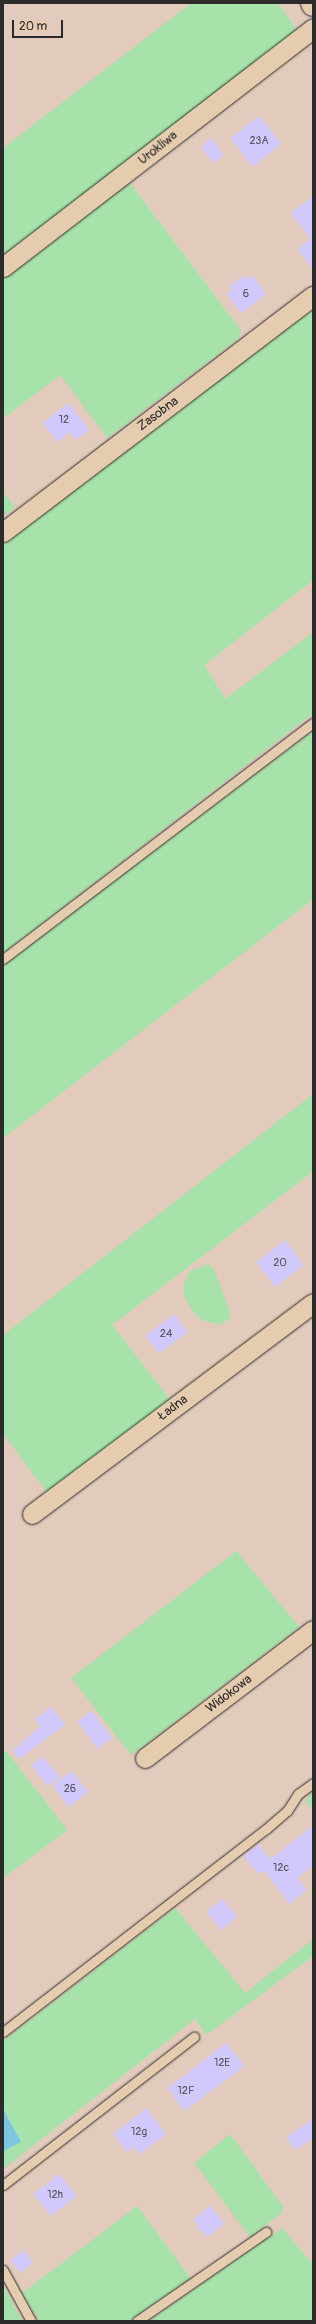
<!DOCTYPE html>
<meta charset="utf-8">
<style>
body{margin:0}
#map{position:relative;width:316px;height:2324px;overflow:hidden;background:#e2cbbd;font-family:Pangolin,sans-serif}
div>[style]{position:absolute}
[style*='--x']{left:calc(var(--x)*1px);top:calc(var(--y)*1px);width:calc(var(--w)*1px);rotate:calc(var(--a)*1deg)}
.green>*{inset:0;background:#a6e2a9}
.water>*{inset:0;background:#7ec6df}
.building>*{inset:0;background:#d1c9fb}
.roads{filter:drop-shadow(0 0 1px #2b2b2b) drop-shadow(0 0 1px #2b2b2b)}
.lane>*{height:9px;margin:-4.5px;padding:0 4.5px;transform-origin:4.5px;border-radius:4.5px;background:#e6ccae}
.street>*{height:19px;margin:-9.5px;padding:0 9.5px;transform-origin:9.5px;border-radius:9.5px;background:#e6ccae}
.secondary>*{height:22px;margin:-11px;padding:0 11px;transform-origin:11px;border-radius:11px;background:#e6ccae}
span{translate:-50% -50%;white-space:nowrap;text-align:center;line-height:1.15;-webkit-text-stroke:3px #e6ccae;paint-order:stroke}
.number-label{font-size:11px;color:#54525f}
.number-label span{-webkit-text-stroke-width:0}
.street-label{font-size:13px;color:#2b2b2b}
.frame{position:absolute;inset:0;border:4px solid #2b2b2b;pointer-events:none}
.scale{position:absolute;left:12px;top:20px;width:51px;height:18px;box-sizing:border-box;border:2px solid #2b2b2b;border-top:0;padding-left:5px;font-size:12px;line-height:14px;white-space:nowrap;color:#2b2b2b;-webkit-text-stroke:3px #e6ccae;paint-order:stroke}
</style>
<div id="map">
<div class="green">
<i style="clip-path:polygon(191px 3px,278px 3px,298px 32px,3px 260px,3px 148px)"></i>
<i style="clip-path:polygon(129px 182px,241px 331px,239px 338px,107px 438px,60px 375px,3px 418px,3px 279px)"></i>
<i style="clip-path:polygon(313px 306px,313px 580px,204px 665px,225px 699px,313px 632px,313px 713px,3px 953px,3px 544px)"></i>
<i style="clip-path:polygon(3px 491px,14px 507px,3px 516px)"></i>
<i style="clip-path:polygon(313px 731px,313px 899px,3px 1138px,3px 965px)"></i>
<i style="clip-path:polygon(313px 1094px,313px 1171px,112px 1325px,170px 1400px,48px 1494px,3px 1434px,3px 1335px)"></i>
<i style="clip-path:polygon(208px 1264px,214px 1269px,229px 1311px,230px 1318px,219px 1325px,202px 1320px,193px 1312px,184px 1296px,184px 1283px,190px 1271px)"></i>
<i style="clip-path:polygon(236px 1551px,299px 1627px,131px 1755px,71px 1678px)"></i>
<i style="clip-path:polygon(6px 1751px,67px 1830px,3px 1878px,3px 1753px)"></i>
<i style="clip-path:polygon(313px 1790px,313px 1811px,305px 1801px)"></i>
<i style="clip-path:polygon(175px 1908px,245px 1993px,313px 1939px,313px 1956px,206px 2035px,195px 2019px,3px 2169px,3px 2041px)"></i>
<i style="clip-path:polygon(230px 2134px,283px 2207px,281px 2213px,250px 2237px,194px 2163px)"></i>
<i style="clip-path:polygon(137px 2206px,190px 2278px,129px 2321px,39px 2321px,22px 2293px)"></i>
<i style="clip-path:polygon(282px 2228px,313px 2265px,313px 2321px,149px 2321px)"></i>
<i style="clip-path:polygon(3px 2285px,9px 2297px,22px 2321px,3px 2321px)"></i>
</div>
<div class="water">
<i style="clip-path:polygon(3px 2109px,21px 2142px,3px 2151px)"></i>
</div>
<div class="building">
<i style="clip-path:polygon(259px 116px,281px 144px,252px 167px,230px 138px)"></i>
<i style="clip-path:polygon(211px 138px,223px 155px,213px 163px,200px 147px)"></i>
<i style="clip-path:polygon(313px 196px,313px 270px,297px 249px,310px 239px,290px 213px)"></i>
<i style="clip-path:polygon(252px 275px,266px 294px,241px 313px,226px 294px,232px 289px,229px 286px,243px 276px,245px 279px)"></i>
<i style="clip-path:polygon(68px 403px,89px 430px,76px 440px,70px 432px,57px 442px,42px 423px)"></i>
<i style="clip-path:polygon(285px 1240px,303px 1265px,275px 1287px,256px 1262px)"></i>
<i style="clip-path:polygon(174px 1314px,187px 1332px,159px 1353px,145px 1336px)"></i>
<i style="clip-path:polygon(51px 1707px,65px 1724px,19px 1759px,12px 1751px,40px 1726px,34px 1719px)"></i>
<i style="clip-path:polygon(91px 1711px,112px 1738px,97px 1749px,77px 1721px)"></i>
<i style="clip-path:polygon(42px 1757px,60px 1777px,47px 1786px,31px 1765px)"></i>
<i style="clip-path:polygon(71px 1771px,88px 1792px,68px 1807px,52px 1785px)"></i>
<i style="clip-path:polygon(313px 1825px,313px 1865px,297px 1878px,306px 1890px,289px 1904px,263px 1870px,258px 1874px,243px 1856px,258px 1844px,270px 1859px)"></i>
<i style="clip-path:polygon(222px 1899px,237px 1917px,221px 1930px,206px 1912px)"></i>
<i style="clip-path:polygon(226px 2043px,244px 2066px,184px 2111px,167px 2088px)"></i>
<i style="clip-path:polygon(146px 2108px,166px 2134px,140px 2154px,134px 2147px,127px 2152px,113px 2134px)"></i>
<i style="clip-path:polygon(313px 2119px,313px 2138px,295px 2150px,286px 2137px)"></i>
<i style="clip-path:polygon(59px 2174px,76px 2196px,51px 2216px,33px 2194px)"></i>
<i style="clip-path:polygon(210px 2206px,224px 2224px,207px 2237px,202px 2231px,197px 2230px,198px 2226px,193px 2219px)"></i>
<i style="clip-path:polygon(23px 2250px,33px 2263px,20px 2273px,10px 2260px)"></i>
</div>
<div class="roads">
<div class="lane">
<i style="--x:3;--y:959;--w:390;--a:-37.3"></i>
<i style="--x:3;--y:2032;--w:332;--a:-37.7"></i>
<i style="--x:266;--y:1829;--w:28;--a:-41"></i>
<i style="--x:287;--y:1811;--w:20;--a:-57"></i>
<i style="--x:298;--y:1794;--w:19;--a:-36"></i>
<i style="--x:3;--y:2185;--w:242;--a:-37.8"></i>
<i style="--x:3;--y:2270;--w:58;--a:61.2"></i>
<i style="--x:137;--y:2321;--w:157;--a:-34.6"></i>
</div>
<div class="street">
<i style="--x:3;--y:267;--w:391;--a:-37.6"></i>
<i style="--x:3;--y:532;--w:390;--a:-37.3"></i>
<i style="--x:32;--y:1514;--w:351;--a:-36.9"></i>
<i style="--x:145;--y:1758;--w:211;--a:-37.3"></i>
</div>
<div class="secondary">
<i style="--x:312;--y:3;--w:2;--a:63"></i>
</div>
</div>
<div class="number-label">
<span style="left:259px;top:141px">23A</span>
<span style="left:246px;top:294px">6</span>
<span style="left:64px;top:420px">12</span>
<span style="left:280px;top:1263px">20</span>
<span style="left:166px;top:1334px">24</span>
<span style="left:70px;top:1789px">26</span>
<span style="left:281px;top:1868px">12c</span>
<span style="left:222px;top:2063px">12E</span>
<span style="left:186px;top:2091px">12F</span>
<span style="left:139px;top:2132px">12g</span>
<span style="left:55px;top:2195px">12h</span>
</div>
<div class="street-label">
<span style="left:158px;top:148px;rotate:-38deg">Urokliwa</span>
<span style="left:158px;top:414px;rotate:-37deg">Zasobna</span>
<span style="left:173px;top:1408px;rotate:-37deg">Ładna</span>
<span style="left:229px;top:1694px;rotate:-37deg">Widokowa</span>
</div>
<div class="frame"></div>
<div class="scale">20 m</div>
</div>
